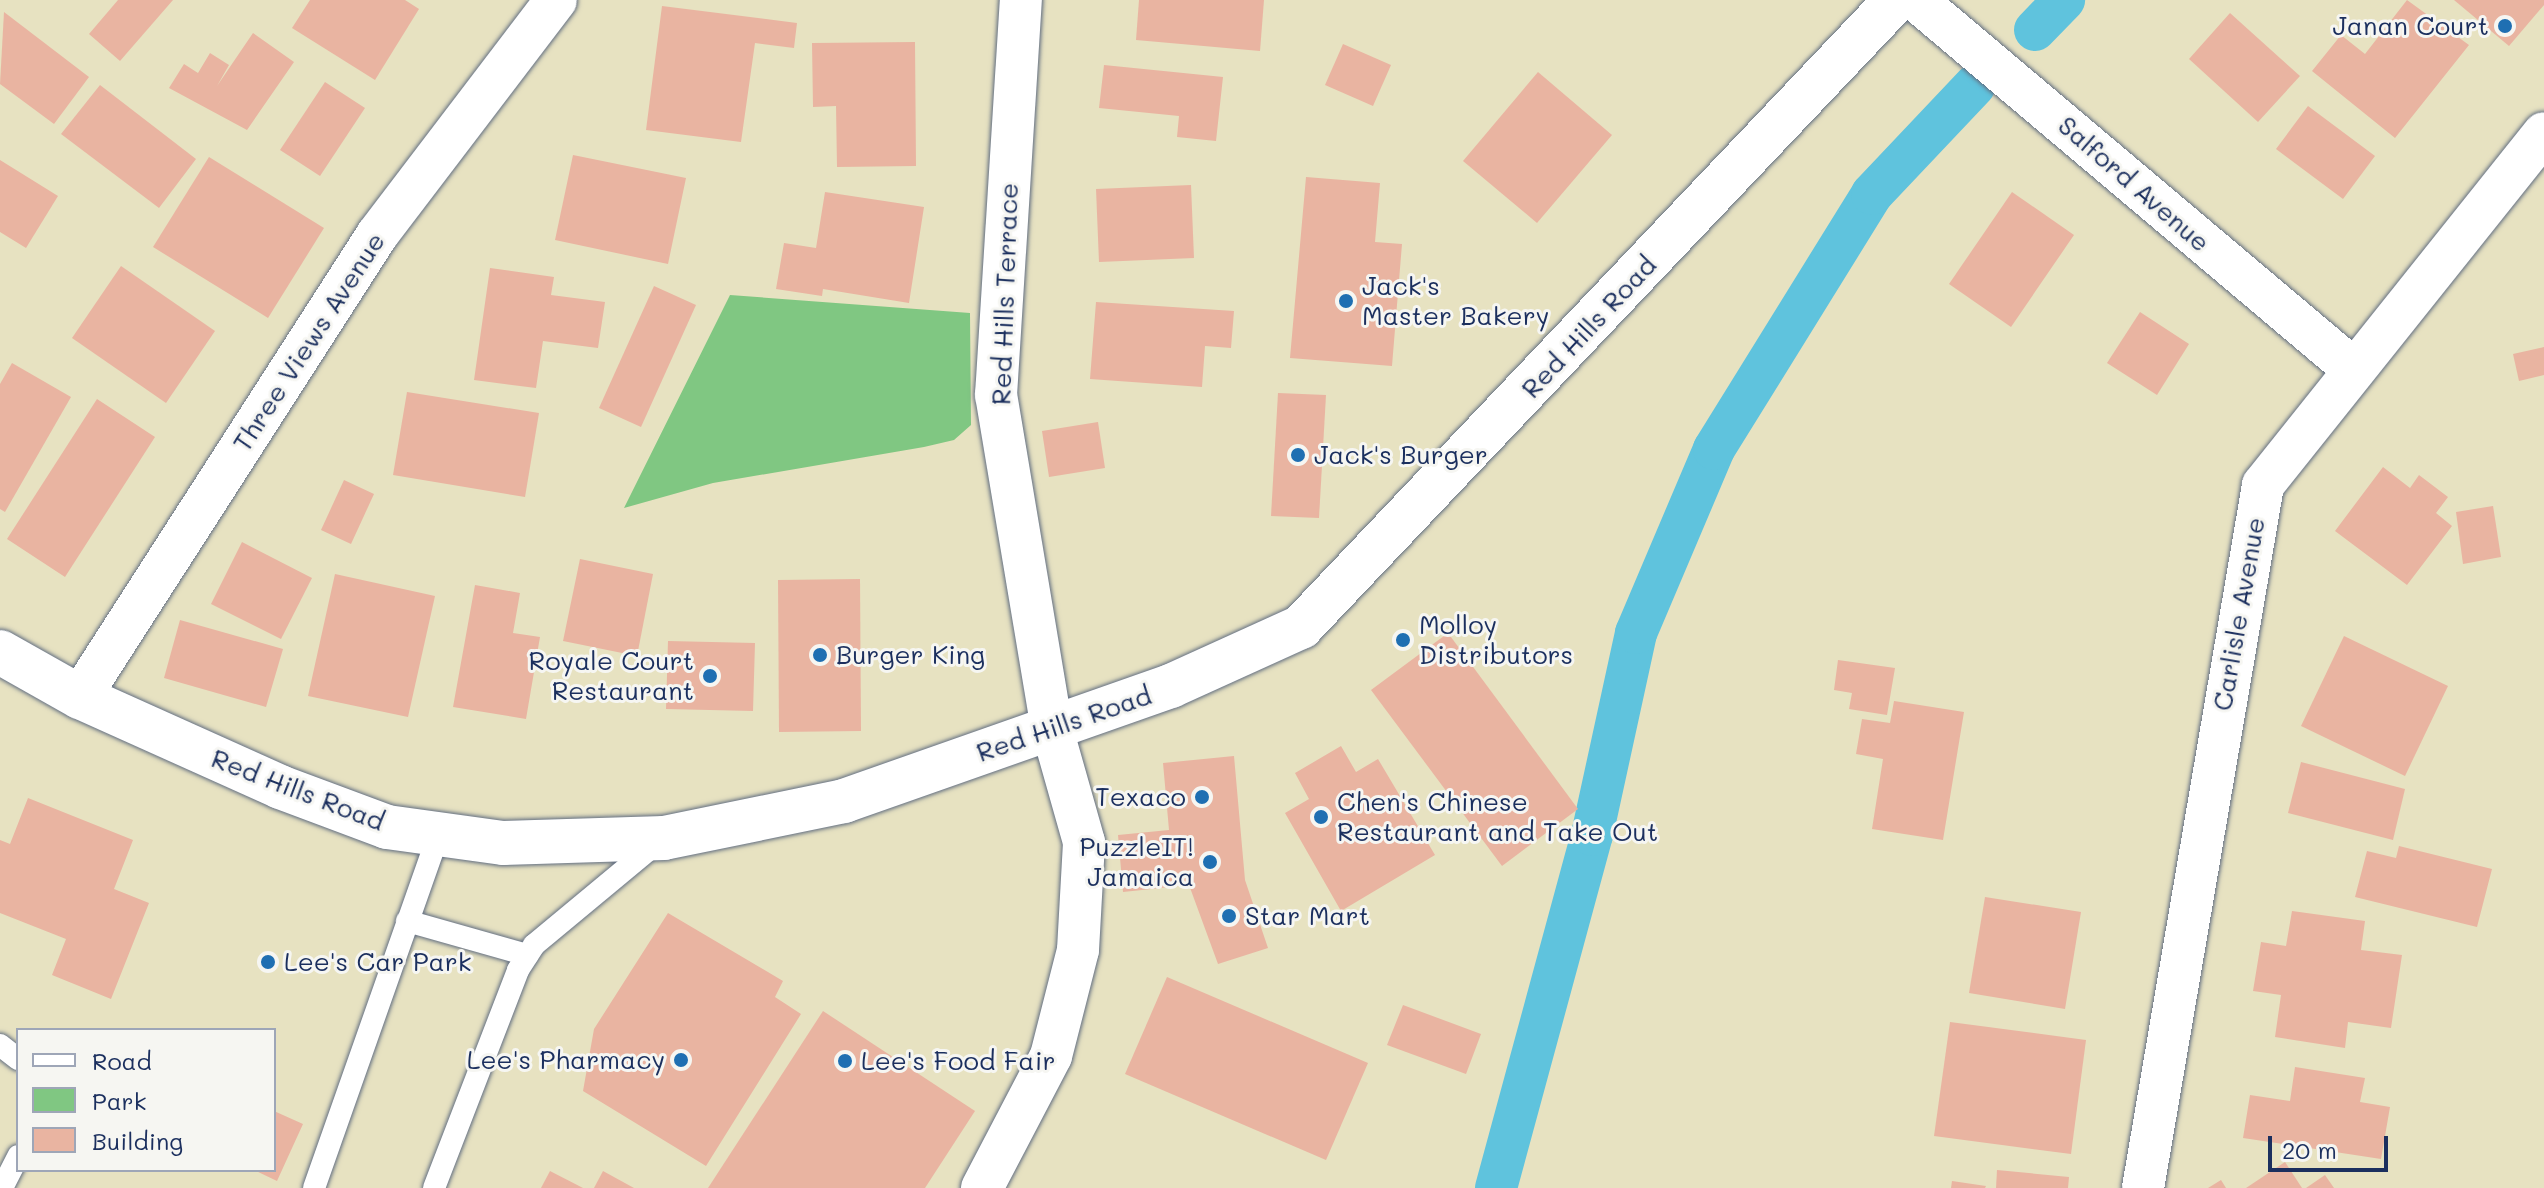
<!DOCTYPE html>
<style>
body{margin:0}
#map{position:relative;width:2544px;height:1188px;overflow:hidden;background:#e7e2c1;font-family:Mali,sans-serif}
div>[style]{position:absolute}
[style*='--x']{left:calc(var(--x)*1px);top:calc(var(--y)*1px);width:calc(var(--w)*1px);rotate:calc(var(--a)*1deg)}
.green>*{inset:0;background:#80c782}
.canal>*{height:42px;margin:-21px;padding:0 21px;transform-origin:21px;border-radius:21px;background:#5fc3dd}
.building>*{inset:0;background:#e9b4a1}
.roads{filter:drop-shadow(0 0 2px #626e81) drop-shadow(0 0 2px #626e81)}
.lane>*{height:22px;margin:-11px;padding:0 11px;transform-origin:11px;border-radius:11px;background:#fff}
.street>*{height:42px;margin:-21px;padding:0 21px;transform-origin:21px;border-radius:21px;background:#fff}
.secondary>*{height:44px;margin:-22px;padding:0 22px;transform-origin:22px;border-radius:22px;background:#fff}
.dots>*{width:22px;height:22px;translate:-50% -50%;box-sizing:border-box;border:4px solid #f6f6f2;border-radius:50%}
span{translate:-50% -50%;white-space:nowrap;text-align:center;line-height:1.15;-webkit-text-stroke:6px #f6f6f2;paint-order:stroke}
.poi-label{font-size:26px;color:#1b2f5e}
.right{translate:-100% -50%;text-align:right}
.left{translate:0 -50%;text-align:left}
.street-label{font-size:26px;color:#1b2f5e}
.legend{position:absolute;left:16px;top:1028px;width:260px;height:144px;box-sizing:border-box;background:#f6f6f2;border:2px solid #9ea6b7;margin:0;padding:10px 14px;list-style:none;font-size:24px;color:#1b2f5e}
.legend li{display:flex;align-items:center;gap:16px;height:40px}
.legend b{width:40px;border:2px solid #9ea6b7}
.scale{position:absolute;left:2268px;top:1136px;width:120px;height:36px;box-sizing:border-box;border:4px solid #1b2f5e;border-top:0;padding-left:10px;font-size:24px;line-height:28px;white-space:nowrap;color:#1b2f5e;-webkit-text-stroke:6px #f6f6f2;paint-order:stroke}
</style>
<div id="map">
<div class="green">
<i style="clip-path:polygon(730px 295px,970px 313px,971px 425px,954px 440px,924px 447px,713px 483px,624px 508px)"></i>
</div>
<div class="canal">
<i style="--x:2035;--y:30;--w:42;--a:-46"></i>
<i style="--x:1496;--y:1188;--w:366;--a:-74.8"></i>
<i style="--x:1592;--y:835;--w:207;--a:-77.7"></i>
<i style="--x:1636;--y:633;--w:200;--a:-67"></i>
<i style="--x:1714;--y:449;--w:300;--a:-58.2"></i>
<i style="--x:1872;--y:194;--w:149;--a:-46.6"></i>
</div>
<div class="building">
<i style="clip-path:polygon(118px 0,173px 0,120px 61px,89px 34px)"></i>
<i style="clip-path:polygon(310px 0,405px 0,419px 9px,375px 80px,292px 28px)"></i>
<i style="clip-path:polygon(1139px 0,1264px 0,1260px 51px,1136px 40px)"></i>
<i style="clip-path:polygon(2407px 0,2469px 45px,2395px 138px,2312px 71px,2341px 35px,2365px 54px)"></i>
<i style="clip-path:polygon(2454px 0,2544px 0,2544px 5px,2509px 46px)"></i>
<i style="clip-path:polygon(662px 6px,797px 23px,794px 48px,755px 43px,741px 142px,646px 130px)"></i>
<i style="clip-path:polygon(4px 12px,89px 77px,54px 124px,0 84px)"></i>
<i style="clip-path:polygon(2230px 13px,2300px 76px,2258px 122px,2189px 59px)"></i>
<i style="clip-path:polygon(253px 33px,294px 62px,247px 130px,169px 88px,184px 64px,198px 73px,210px 53px,229px 65px,217px 86px)"></i>
<i style="clip-path:polygon(915px 42px,916px 166px,837px 167px,836px 106px,813px 107px,812px 43px)"></i>
<i style="clip-path:polygon(1343px 44px,1391px 65px,1373px 106px,1325px 85px)"></i>
<i style="clip-path:polygon(1104px 65px,1223px 77px,1216px 141px,1177px 137px,1179px 116px,1099px 108px)"></i>
<i style="clip-path:polygon(1538px 72px,1612px 135px,1537px 223px,1463px 161px)"></i>
<i style="clip-path:polygon(325px 82px,365px 108px,320px 176px,280px 150px)"></i>
<i style="clip-path:polygon(100px 85px,196px 159px,159px 208px,61px 134px)"></i>
<i style="clip-path:polygon(2308px 106px,2375px 156px,2343px 199px,2276px 149px)"></i>
<i style="clip-path:polygon(573px 155px,686px 178px,668px 264px,555px 240px)"></i>
<i style="clip-path:polygon(209px 157px,324px 228px,268px 318px,153px 247px)"></i>
<i style="clip-path:polygon(0 160px,58px 196px,26px 248px,0 232px)"></i>
<i style="clip-path:polygon(1306px 177px,1380px 183px,1375px 242px,1402px 244px,1392px 366px,1290px 358px)"></i>
<i style="clip-path:polygon(1191px 185px,1194px 258px,1099px 262px,1096px 189px)"></i>
<i style="clip-path:polygon(825px 192px,924px 207px,909px 303px,823px 289px,822px 296px,776px 289px,784px 243px,816px 248px)"></i>
<i style="clip-path:polygon(2012px 192px,2074px 235px,2011px 327px,1949px 284px)"></i>
<i style="clip-path:polygon(121px 266px,215px 331px,166px 403px,72px 338px)"></i>
<i style="clip-path:polygon(490px 268px,554px 277px,551px 295px,605px 302px,598px 348px,543px 341px,536px 388px,474px 380px)"></i>
<i style="clip-path:polygon(654px 286px,696px 305px,641px 427px,599px 408px)"></i>
<i style="clip-path:polygon(1096px 302px,1234px 311px,1231px 348px,1205px 346px,1202px 387px,1090px 379px)"></i>
<i style="clip-path:polygon(2140px 312px,2189px 344px,2157px 395px,2107px 363px)"></i>
<i style="clip-path:polygon(2544px 347px,2544px 375px,2519px 381px,2513px 354px)"></i>
<i style="clip-path:polygon(12px 363px,71px 397px,5px 512px,0 509px,0 384px)"></i>
<i style="clip-path:polygon(407px 392px,539px 413px,525px 497px,393px 475px)"></i>
<i style="clip-path:polygon(1278px 393px,1326px 395px,1319px 518px,1271px 516px)"></i>
<i style="clip-path:polygon(97px 399px,155px 437px,65px 577px,7px 539px)"></i>
<i style="clip-path:polygon(1098px 422px,1105px 468px,1049px 477px,1042px 431px)"></i>
<i style="clip-path:polygon(2383px 467px,2410px 488px,2419px 475px,2448px 497px,2436px 513px,2452px 526px,2407px 585px,2335px 531px)"></i>
<i style="clip-path:polygon(344px 480px,374px 494px,351px 544px,321px 530px)"></i>
<i style="clip-path:polygon(2493px 506px,2501px 557px,2463px 564px,2456px 512px)"></i>
<i style="clip-path:polygon(242px 542px,312px 578px,281px 639px,211px 604px)"></i>
<i style="clip-path:polygon(580px 559px,653px 574px,637px 656px,563px 641px)"></i>
<i style="clip-path:polygon(335px 574px,435px 596px,408px 717px,308px 696px)"></i>
<i style="clip-path:polygon(860px 579px,861px 731px,779px 732px,778px 580px)"></i>
<i style="clip-path:polygon(475px 585px,520px 593px,513px 633px,540px 637px,526px 719px,453px 707px)"></i>
<i style="clip-path:polygon(180px 620px,283px 649px,266px 707px,164px 678px)"></i>
<i style="clip-path:polygon(1448px 633px,1578px 809px,1502px 866px,1371px 690px)"></i>
<i style="clip-path:polygon(2344px 636px,2448px 686px,2405px 776px,2301px 726px)"></i>
<i style="clip-path:polygon(668px 641px,755px 643px,753px 711px,666px 709px)"></i>
<i style="clip-path:polygon(1838px 660px,1895px 668px,1887px 715px,1849px 709px,1852px 693px,1834px 690px)"></i>
<i style="clip-path:polygon(1894px 701px,1964px 712px,1943px 840px,1872px 829px,1883px 759px,1856px 754px,1862px 719px,1890px 723px)"></i>
<i style="clip-path:polygon(1341px 746px,1356px 772px,1378px 759px,1435px 855px,1341px 911px,1285px 813px,1309px 799px,1295px 773px)"></i>
<i style="clip-path:polygon(1234px 756px,1245px 880px,1268px 948px,1218px 964px,1189px 885px,1123px 892px,1118px 835px,1169px 830px,1163px 763px)"></i>
<i style="clip-path:polygon(2301px 762px,2405px 789px,2393px 840px,2288px 813px)"></i>
<i style="clip-path:polygon(28px 798px,133px 840px,114px 889px,149px 903px,111px 999px,52px 975px,66px 939px,0 913px,0 840px,10px 844px)"></i>
<i style="clip-path:polygon(2399px 846px,2492px 869px,2477px 927px,2355px 897px,2367px 851px,2396px 858px)"></i>
<i style="clip-path:polygon(1985px 897px,2081px 912px,2065px 1009px,1969px 993px)"></i>
<i style="clip-path:polygon(2292px 911px,2365px 921px,2361px 950px,2402px 955px,2391px 1028px,2348px 1022px,2345px 1048px,2275px 1037px,2281px 995px,2253px 991px,2261px 942px,2286px 946px)"></i>
<i style="clip-path:polygon(668px 913px,783px 981px,775px 997px,801px 1014px,706px 1166px,583px 1091px,594px 1029px)"></i>
<i style="clip-path:polygon(1167px 977px,1368px 1063px,1326px 1160px,1125px 1074px)"></i>
<i style="clip-path:polygon(1403px 1005px,1481px 1034px,1466px 1074px,1387px 1045px)"></i>
<i style="clip-path:polygon(823px 1011px,975px 1111px,925px 1188px,708px 1188px)"></i>
<i style="clip-path:polygon(1950px 1022px,2086px 1040px,2071px 1154px,1934px 1136px)"></i>
<i style="clip-path:polygon(2295px 1067px,2365px 1078px,2360px 1102px,2390px 1107px,2381px 1159px,2243px 1138px,2250px 1095px,2290px 1101px)"></i>
<i style="clip-path:polygon(274px 1111px,303px 1124px,277px 1181px,254px 1170px,274px 1170px)"></i>
<i style="clip-path:polygon(2285px 1162px,2302px 1188px,2246px 1188px)"></i>
<i style="clip-path:polygon(1997px 1170px,2069px 1177px,2068px 1188px,1996px 1188px)"></i>
<i style="clip-path:polygon(550px 1171px,583px 1188px,541px 1188px)"></i>
<i style="clip-path:polygon(603px 1171px,634px 1188px,594px 1188px)"></i>
<i style="clip-path:polygon(2325px 1175px,2334px 1188px,2306px 1188px)"></i>
<i style="clip-path:polygon(2221px 1180px,2226px 1188px,2208px 1188px)"></i>
<i style="clip-path:polygon(1952px 1181px,1986px 1186px,1985px 1188px,1951px 1188px)"></i>
</div>
<div class="roads">
<div class="lane">
<i style="--x:407;--y:921;--w:125;--a:15.8"></i>
<i style="--x:0;--y:1045;--w:23;--a:38"></i>
<i style="--x:2;--y:1188;--w:36;--a:-63"></i>
<i style="--x:314;--y:1188;--w:375;--a:-70.6"></i>
<i style="--x:434;--y:1188;--w:234;--a:-68.9"></i>
<i style="--x:518;--y:970;--w:30;--a:-57"></i>
<i style="--x:534;--y:945;--w:160;--a:-39.7"></i>
</div>
<div class="street">
<i style="--x:1916;--y:0;--w:571;--a:40.17"></i>
<i style="--x:80;--y:697;--w:549;--a:-57.26"></i>
<i style="--x:377;--y:235;--w:295;--a:-52.7"></i>
<i style="--x:982;--y:1188;--w:149;--a:-62.4"></i>
<i style="--x:1051;--y:1056;--w:109;--a:-75.7"></i>
<i style="--x:1078;--y:950;--w:108;--a:-86.8"></i>
<i style="--x:1084;--y:842;--w:117;--a:-105.8"></i>
<i style="--x:1052;--y:729;--w:339;--a:-99.5"></i>
<i style="--x:996;--y:395;--w:396;--a:-86.4"></i>
<i style="--x:2143;--y:1188;--w:713;--a:-80.31"></i>
<i style="--x:2263;--y:485;--w:450;--a:-51.4"></i>
</div>
<div class="secondary">
<i style="--x:0;--y:652;--w:92;--a:29.4"></i>
<i style="--x:80;--y:697;--w:219;--a:24.2"></i>
<i style="--x:280;--y:787;--w:114;--a:20.5"></i>
<i style="--x:387;--y:827;--w:117;--a:7.9"></i>
<i style="--x:503;--y:843;--w:161;--a:-1.8"></i>
<i style="--x:664;--y:838;--w:184;--a:-11.6"></i>
<i style="--x:844;--y:801;--w:347;--a:-19.4"></i>
<i style="--x:1171;--y:686;--w:143;--a:-24.4"></i>
<i style="--x:1301;--y:627;--w:864;--a:-46.5"></i>
</div>
</div>
<div class="dots">
<i style="left:2505px;top:26px;background:#1f6fb2"></i>
<i style="left:1346px;top:301px;background:#1f6fb2"></i>
<i style="left:1298px;top:455px;background:#1f6fb2"></i>
<i style="left:1403px;top:640px;background:#1f6fb2"></i>
<i style="left:820px;top:655px;background:#1f6fb2"></i>
<i style="left:710px;top:676px;background:#1f6fb2"></i>
<i style="left:1202px;top:797px;background:#1f6fb2"></i>
<i style="left:1321px;top:817px;background:#1f6fb2"></i>
<i style="left:1210px;top:862px;background:#1f6fb2"></i>
<i style="left:1229px;top:916px;background:#1f6fb2"></i>
<i style="left:268px;top:962px;background:#1f6fb2"></i>
<i style="left:681px;top:1060px;background:#1f6fb2"></i>
<i style="left:845px;top:1061px;background:#1f6fb2"></i>
</div>
<div class="poi-label">
<span class="right" style="left:2489px;top:26px">Janan Court</span>
<span class="left" style="left:1362px;top:301px">Jack's<br>Master Bakery</span>
<span class="left" style="left:1314px;top:455px">Jack's Burger</span>
<span class="left" style="left:1419px;top:640px">Molloy<br>Distributors</span>
<span class="left" style="left:836px;top:655px">Burger King</span>
<span class="right" style="left:694px;top:676px">Royale Court<br>Restaurant</span>
<span class="right" style="left:1186px;top:797px">Texaco</span>
<span class="left" style="left:1337px;top:817px">Chen's Chinese<br>Restaurant and Take Out</span>
<span class="right" style="left:1194px;top:862px">PuzzleIT!<br>Jamaica</span>
<span class="left" style="left:1245px;top:916px">Star Mart</span>
<span class="left" style="left:284px;top:962px">Lee's Car Park</span>
<span class="right" style="left:665px;top:1060px">Lee's Pharmacy</span>
<span class="left" style="left:861px;top:1061px">Lee's Food Fair</span>
</div>
<div class="street-label">
<span style="left:2134px;top:184px;rotate:41deg">Salford Avenue</span>
<span style="left:1005px;top:294px;rotate:-88deg">Red Hills Terrace</span>
<span style="left:1589px;top:327px;rotate:-47deg">Red Hills Road</span>
<span style="left:309px;top:342px;rotate:-57deg">Three Views Avenue</span>
<span style="left:2239px;top:614px;rotate:-80deg">Carlisle Avenue</span>
<span style="left:1064px;top:724px;rotate:-19deg">Red Hills Road</span>
<span style="left:298px;top:790px;rotate:21deg">Red Hills Road</span>
</div>
<ul class="legend">
<li><b style="height:10px;background:#fff"></b>Road</li>
<li><b style="height:22px;background:#80c782"></b>Park</li>
<li><b style="height:22px;background:#e9b4a1"></b>Building</li>
</ul>
<div class="scale">20 m</div>
</div>
